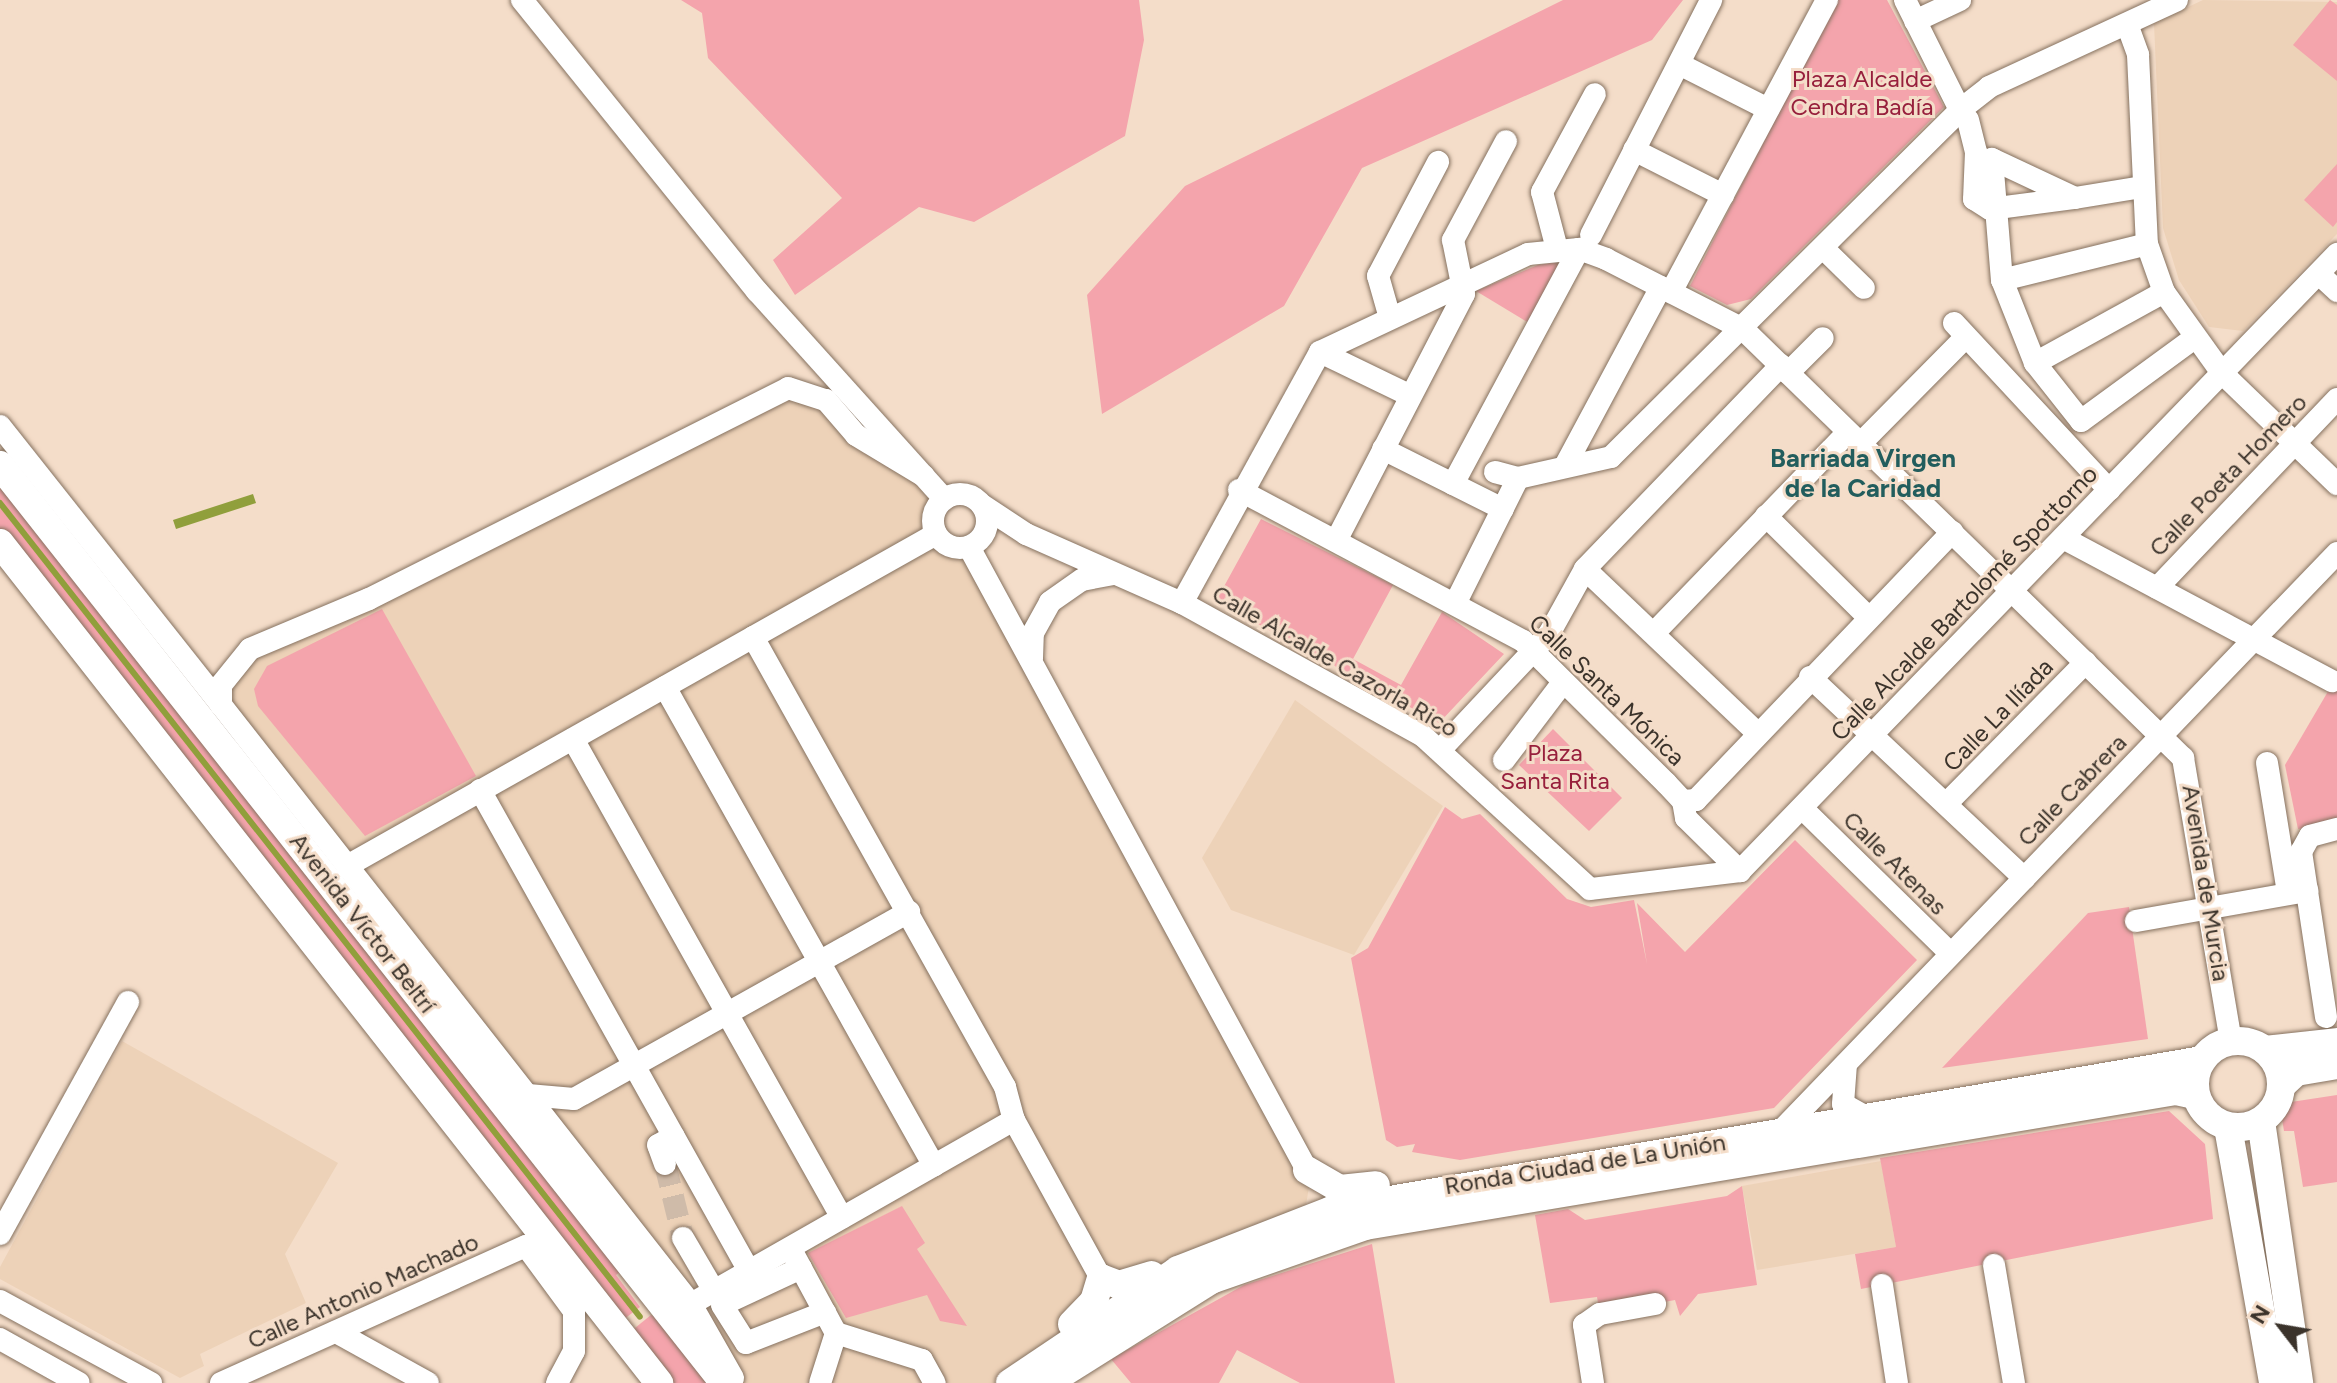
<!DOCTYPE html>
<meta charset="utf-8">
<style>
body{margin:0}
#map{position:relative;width:2337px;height:1383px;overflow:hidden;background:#f4ddc9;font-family:Figtree,sans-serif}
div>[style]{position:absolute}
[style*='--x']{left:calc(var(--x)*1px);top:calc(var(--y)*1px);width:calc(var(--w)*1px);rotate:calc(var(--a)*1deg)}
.built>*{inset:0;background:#edd2b8}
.green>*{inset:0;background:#f4a4ac}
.water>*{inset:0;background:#909f3c}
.stream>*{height:6px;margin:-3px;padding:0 3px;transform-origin:3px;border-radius:3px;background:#909f3c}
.minor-tunnel>*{height:22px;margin-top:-11px;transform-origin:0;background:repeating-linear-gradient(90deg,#cfbba9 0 22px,transparent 0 33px)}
.roads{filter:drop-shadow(0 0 2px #85715f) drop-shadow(0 0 2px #85715f)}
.minor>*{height:22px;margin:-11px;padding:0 11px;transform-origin:11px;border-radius:11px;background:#fff}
.minor>.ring{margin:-11px;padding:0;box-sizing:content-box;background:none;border:22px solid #fff;border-radius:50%}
.major>*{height:28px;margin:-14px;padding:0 14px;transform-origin:14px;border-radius:14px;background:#fff}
.major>.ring{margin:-14px;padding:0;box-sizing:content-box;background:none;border:28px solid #fff;border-radius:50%}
span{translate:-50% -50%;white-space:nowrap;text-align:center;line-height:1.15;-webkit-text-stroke:6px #f4ddc9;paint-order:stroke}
.park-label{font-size:24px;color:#971f3c}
.street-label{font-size:24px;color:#3b332b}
.neighbourhood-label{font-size:26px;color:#225d5d;font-weight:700}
.north{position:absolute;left:2241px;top:1287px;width:80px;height:80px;-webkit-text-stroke:6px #f4ddc9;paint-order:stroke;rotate:301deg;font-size:22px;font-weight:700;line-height:32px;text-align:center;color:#3b332b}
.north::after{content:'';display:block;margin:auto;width:28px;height:36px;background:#3b332b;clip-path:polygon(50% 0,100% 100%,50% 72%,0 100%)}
</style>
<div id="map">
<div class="built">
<i style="clip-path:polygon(2203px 0,2337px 2px,2337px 234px,2243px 331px,2209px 327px,2179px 280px,2163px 228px,2154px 23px)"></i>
<i style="clip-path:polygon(809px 390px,943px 498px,936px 534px,962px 547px,1309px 1187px,1306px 1205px,1096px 1297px,1010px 1383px,736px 1383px,221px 691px,241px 656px)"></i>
<i style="clip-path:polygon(1295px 700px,1443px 806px,1354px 955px,1231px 910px,1202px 858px)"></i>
<i style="clip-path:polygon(122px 1041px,338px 1163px,285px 1254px,306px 1303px,200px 1354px,204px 1366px,180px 1378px,0 1279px,0 1267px)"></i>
<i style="clip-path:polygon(1881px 1161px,1896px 1247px,1757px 1270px,1742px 1186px)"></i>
</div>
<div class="green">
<i style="clip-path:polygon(681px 0,1139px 0,1144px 40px,1125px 136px,974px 222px,919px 207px,795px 295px,773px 260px,842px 198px,708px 58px,702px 13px)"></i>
<i style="clip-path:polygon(1563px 0,1683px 0,1652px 40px,1362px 168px,1284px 306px,1102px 414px,1087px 295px,1185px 186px)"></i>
<i style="clip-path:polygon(1836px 0,1887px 0,1944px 107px,1751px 299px,1727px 305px,1690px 286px)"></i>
<i style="clip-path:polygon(2330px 0,2337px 5px,2337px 81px,2293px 45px)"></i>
<i style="clip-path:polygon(2337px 164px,2337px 222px,2333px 227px,2304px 200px)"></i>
<i style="clip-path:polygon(1563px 261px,1529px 323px,1476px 291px,1538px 265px)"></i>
<i style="clip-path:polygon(0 465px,630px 1264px,616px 1275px,640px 1307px,615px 1326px,0 543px)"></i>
<i style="clip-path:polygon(1261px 519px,1393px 585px,1353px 659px,1401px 685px,1442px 612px,1504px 654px,1439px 723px,1216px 601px)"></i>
<i style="clip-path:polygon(382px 609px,476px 776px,365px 836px,258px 706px,254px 689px,267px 666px)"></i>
<i style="clip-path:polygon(2337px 676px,2337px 823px,2298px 829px,2285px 765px)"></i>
<i style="clip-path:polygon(1553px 729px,1622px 798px,1589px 831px,1519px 765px)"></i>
<i style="clip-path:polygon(1445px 807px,1462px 819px,1480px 814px,1567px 899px,1591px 907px,1634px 900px,1647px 964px,1637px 903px,1685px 952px,1795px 840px,1917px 960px,1774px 1108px,1460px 1160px,1412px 1152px,1415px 1144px,1397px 1147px,1386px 1140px,1351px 958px,1368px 948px)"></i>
<i style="clip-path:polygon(2129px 907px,2148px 1039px,1942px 1068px,2088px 913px)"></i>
<i style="clip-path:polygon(2337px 1095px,2337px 1182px,2303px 1187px,2294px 1131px,2284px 1131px,2282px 1119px,2291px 1102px)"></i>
<i style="clip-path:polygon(2169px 1111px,2205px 1144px,2213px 1219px,1861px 1289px,1855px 1254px,1896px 1247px,1880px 1158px)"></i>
<i style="clip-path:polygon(1742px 1186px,1757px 1285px,1698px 1294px,1680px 1316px,1675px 1300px,1600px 1314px,1597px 1297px,1550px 1303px,1535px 1215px,1568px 1209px,1585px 1220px,1727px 1196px)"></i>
<i style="clip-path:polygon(902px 1206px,925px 1243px,917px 1249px,967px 1326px,940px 1321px,927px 1295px,846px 1318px,808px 1253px)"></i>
<i style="clip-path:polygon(1372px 1244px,1395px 1383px,1300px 1383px,1237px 1350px,1219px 1383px,1131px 1383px,1111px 1359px,1244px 1285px)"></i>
<i style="clip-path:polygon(651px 1315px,659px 1318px,708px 1383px,673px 1383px,637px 1335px,635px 1328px)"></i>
</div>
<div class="water">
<i style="clip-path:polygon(253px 494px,256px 503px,176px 529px,173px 520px)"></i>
</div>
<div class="stream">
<i style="--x:0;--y:503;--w:1035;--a:51.82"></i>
</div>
<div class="minor-tunnel">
<i style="--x:665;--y:1164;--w:76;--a:76.3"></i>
</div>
<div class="roads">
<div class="minor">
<i style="--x:522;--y:0;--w:374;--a:51.1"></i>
<i style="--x:757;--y:291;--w:280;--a:48"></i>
<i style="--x:1905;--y:0;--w:123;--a:63.4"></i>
<i style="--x:1915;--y:21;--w:50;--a:-25"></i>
<i style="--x:2127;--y:24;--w:33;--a:70"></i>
<i style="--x:2138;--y:55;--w:189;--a:87.3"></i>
<i style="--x:2147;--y:244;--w:51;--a:70.5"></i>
<i style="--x:2164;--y:292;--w:100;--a:54.4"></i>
<i style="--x:2222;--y:373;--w:160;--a:44"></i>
<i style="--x:1679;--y:64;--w:100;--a:26.8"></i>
<i style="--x:1968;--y:120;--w:33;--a:76"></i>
<i style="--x:1976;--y:152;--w:47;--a:92.4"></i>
<i style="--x:1974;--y:199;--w:19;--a:32"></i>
<i style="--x:1990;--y:209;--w:84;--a:-7.5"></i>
<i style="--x:1634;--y:150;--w:100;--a:26.8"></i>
<i style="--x:2142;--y:187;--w:68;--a:170.7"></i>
<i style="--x:2075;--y:198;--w:92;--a:-154.8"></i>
<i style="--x:1992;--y:159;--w:121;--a:85.3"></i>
<i style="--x:2002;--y:280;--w:89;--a:68.3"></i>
<i style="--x:2035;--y:363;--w:74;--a:51.6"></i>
<i style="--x:2081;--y:421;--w:139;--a:-36.2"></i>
<i style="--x:1591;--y:235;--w:264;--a:-62.9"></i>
<i style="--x:1823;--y:248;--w:57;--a:44.3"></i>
<i style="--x:1557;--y:249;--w:59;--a:-104.7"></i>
<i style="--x:1542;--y:192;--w:111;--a:-61.6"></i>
<i style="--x:2319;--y:274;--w:25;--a:43"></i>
<i style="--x:2002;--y:280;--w:149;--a:-13.9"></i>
<i style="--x:1671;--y:292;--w:331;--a:-61.9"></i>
<i style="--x:1390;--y:318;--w:44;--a:-105.9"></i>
<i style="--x:1378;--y:276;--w:129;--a:-62.2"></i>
<i style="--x:1954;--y:323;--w:228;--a:47.1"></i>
<i style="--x:1320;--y:352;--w:99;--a:25.8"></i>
<i style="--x:2035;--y:363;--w:147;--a:-28.8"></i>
<i style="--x:1788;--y:373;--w:49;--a:-45"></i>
<i style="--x:0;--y:426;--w:356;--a:51.6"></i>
<i style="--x:1861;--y:443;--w:149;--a:-45.3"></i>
<i style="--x:1383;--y:449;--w:134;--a:26.6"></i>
<i style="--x:1565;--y:466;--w:203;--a:-61.8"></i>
<i style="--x:1495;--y:472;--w:24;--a:15"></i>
<i style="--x:1518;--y:478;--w:95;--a:-12.7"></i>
<i style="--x:1611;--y:457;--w:492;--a:-44.8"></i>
<i style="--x:1960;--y:110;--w:37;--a:-38"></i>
<i style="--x:1989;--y:87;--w:207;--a:-24.8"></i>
<i style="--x:1453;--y:484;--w:267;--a:-61.8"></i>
<i style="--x:1239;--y:490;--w:322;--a:28"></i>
<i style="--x:1523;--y:641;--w:202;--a:44.8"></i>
<i style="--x:1666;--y:783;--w:25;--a:47"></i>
<i style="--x:1683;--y:801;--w:17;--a:80"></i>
<i style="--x:1686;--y:818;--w:76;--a:44.5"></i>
<i class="ring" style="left:933px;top:494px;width:32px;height:32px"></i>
<i style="--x:982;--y:505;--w:53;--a:33.4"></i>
<i style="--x:1026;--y:534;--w:171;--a:23.9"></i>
<i style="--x:1182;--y:603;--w:275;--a:28.9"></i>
<i style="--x:1423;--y:736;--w:226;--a:42.5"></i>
<i style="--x:1590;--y:889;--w:151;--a:-6.8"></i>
<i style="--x:1740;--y:871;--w:859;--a:-45.94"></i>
<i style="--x:1766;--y:516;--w:144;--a:44.7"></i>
<i style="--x:2063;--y:538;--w:305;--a:28"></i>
<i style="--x:1337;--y:539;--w:276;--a:-62.6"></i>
<i style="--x:1464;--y:294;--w:55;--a:-101.5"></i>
<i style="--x:1453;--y:240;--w:112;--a:-61.8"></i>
<i style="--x:969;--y:547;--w:709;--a:61.52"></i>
<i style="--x:1585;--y:569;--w:235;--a:43.6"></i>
<i style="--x:2157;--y:588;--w:261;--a:-46.4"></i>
<i style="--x:1457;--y:600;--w:136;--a:-63.4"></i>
<i style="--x:1182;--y:603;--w:286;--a:-61.2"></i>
<i style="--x:1320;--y:352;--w:230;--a:-25.2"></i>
<i style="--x:1528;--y:254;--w:51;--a:-5.6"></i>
<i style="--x:1579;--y:249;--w:29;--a:20"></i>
<i style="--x:1606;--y:259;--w:154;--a:27.1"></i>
<i style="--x:1743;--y:329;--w:615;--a:44.27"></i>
<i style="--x:2183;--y:758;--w:287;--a:80.4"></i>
<i style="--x:1654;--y:633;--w:279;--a:-46"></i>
<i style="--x:753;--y:637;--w:516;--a:60.75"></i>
<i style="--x:1005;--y:1087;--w:34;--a:75"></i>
<i style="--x:1014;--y:1120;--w:180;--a:61.2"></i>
<i style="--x:1032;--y:658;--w:25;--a:-88"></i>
<i style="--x:1033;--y:633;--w:35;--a:-61"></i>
<i style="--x:1050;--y:602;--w:39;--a:-35"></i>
<i style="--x:1082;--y:580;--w:32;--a:-11"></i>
<i style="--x:1810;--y:677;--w:294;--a:43.2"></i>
<i style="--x:665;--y:687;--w:549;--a:60.68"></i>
<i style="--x:573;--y:739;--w:549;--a:60.68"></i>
<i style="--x:1442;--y:748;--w:156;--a:-46.8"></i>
<i style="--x:1549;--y:634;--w:74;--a:-61"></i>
<i style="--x:1585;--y:569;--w:283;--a:-46.1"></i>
<i style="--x:1504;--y:760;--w:94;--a:-52.8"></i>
<i style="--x:2267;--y:763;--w:132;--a:80.8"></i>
<i style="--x:480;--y:790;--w:551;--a:60.78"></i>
<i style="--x:1683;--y:801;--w:13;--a:-4"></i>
<i style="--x:1696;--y:800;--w:371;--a:-46.3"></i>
<i style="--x:1946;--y:804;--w:199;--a:-45.4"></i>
<i style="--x:1803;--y:809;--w:207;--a:44.4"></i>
<i style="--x:347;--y:866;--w:676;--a:-29.41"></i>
<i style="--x:2136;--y:921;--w:174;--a:-10"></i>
<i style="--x:2326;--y:1017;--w:167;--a:-98.6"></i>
<i style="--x:2301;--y:852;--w:18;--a:-61"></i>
<i style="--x:2310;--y:836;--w:28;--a:-15"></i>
<i style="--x:1846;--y:1064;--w:40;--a:94.3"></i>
<i style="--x:1843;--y:1104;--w:31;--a:29"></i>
<i style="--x:528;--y:1095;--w:46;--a:5"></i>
<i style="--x:574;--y:1099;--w:384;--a:-29.2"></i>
<i style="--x:1781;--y:1131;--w:802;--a:-46.11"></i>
<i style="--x:665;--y:1164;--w:20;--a:-110"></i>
<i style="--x:658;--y:1145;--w:18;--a:-29"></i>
<i style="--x:0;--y:1234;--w:265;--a:-61.1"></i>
<i style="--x:683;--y:1238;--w:61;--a:59.7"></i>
<i style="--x:795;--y:1257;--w:86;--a:61.7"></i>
<i style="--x:836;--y:1333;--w:52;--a:107.7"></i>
<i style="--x:1994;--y:1265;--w:120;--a:80.4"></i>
<i style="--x:801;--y:1268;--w:87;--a:154.9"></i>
<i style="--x:722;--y:1305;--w:45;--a:57.7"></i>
<i style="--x:746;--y:1343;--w:85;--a:-21.4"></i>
<i style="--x:1882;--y:1285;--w:99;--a:81.3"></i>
<i style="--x:0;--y:1301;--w:172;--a:28.5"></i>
<i style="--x:691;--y:1304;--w:372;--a:-29.7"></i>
<i style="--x:336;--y:1332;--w:105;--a:29"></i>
<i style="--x:836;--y:1333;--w:90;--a:17.4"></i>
<i style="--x:922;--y:1360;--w:26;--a:61"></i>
<i style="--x:0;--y:1339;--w:90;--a:29.1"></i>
<i style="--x:733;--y:1378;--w:85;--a:-119.6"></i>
<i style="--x:691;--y:1304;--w:761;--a:-128.12"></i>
<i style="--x:221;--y:705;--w:20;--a:-90"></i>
<i style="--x:221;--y:685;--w:46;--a:-51.1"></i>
<i style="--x:250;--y:649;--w:129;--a:-22.8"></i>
<i style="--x:369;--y:599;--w:469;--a:-26.7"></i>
<i style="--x:788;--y:388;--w:40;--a:18"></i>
<i style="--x:826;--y:400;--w:46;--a:49.4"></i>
<i style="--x:856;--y:435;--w:79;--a:31.1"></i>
<i style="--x:221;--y:1383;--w:334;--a:-24.2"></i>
<i style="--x:526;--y:1246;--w:81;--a:53.6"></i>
<i style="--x:574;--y:1311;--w:40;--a:90"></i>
<i style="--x:574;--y:1351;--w:36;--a:118"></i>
<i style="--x:1593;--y:1383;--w:59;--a:-98.8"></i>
<i style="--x:1584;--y:1325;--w:19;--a:-35"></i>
<i style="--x:1600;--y:1314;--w:56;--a:-10.3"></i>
</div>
<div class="major">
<i style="--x:0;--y:465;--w:1169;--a:51.74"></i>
<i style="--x:0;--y:543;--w:1068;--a:51.88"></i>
<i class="ring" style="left:2195px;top:1041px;width:58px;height:58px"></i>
<i style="--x:2265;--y:1050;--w:72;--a:-6.3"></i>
<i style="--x:2281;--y:1086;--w:21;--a:-43"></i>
<i style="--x:2296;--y:1072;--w:42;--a:-9.7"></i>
<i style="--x:2261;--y:1121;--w:265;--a:81.7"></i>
<i style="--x:2228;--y:1127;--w:260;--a:80"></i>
<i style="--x:1307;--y:1170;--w:38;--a:30"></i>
<i style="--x:1340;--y:1189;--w:36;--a:-6"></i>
<i style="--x:1072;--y:1324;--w:32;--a:-46"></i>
<i style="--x:1094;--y:1301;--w:24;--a:-73"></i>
<i style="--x:1101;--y:1278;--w:19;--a:21"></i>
<i style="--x:1119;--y:1285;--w:34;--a:-17"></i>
<i style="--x:1010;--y:1383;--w:202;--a:-33.9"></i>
<i style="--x:1178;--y:1270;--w:165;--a:-21.3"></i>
<i style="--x:1332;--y:1210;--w:883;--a:-9.78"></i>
<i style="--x:1047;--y:1383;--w:194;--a:-32.1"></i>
<i style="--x:1211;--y:1280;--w:163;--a:-19.3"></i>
<i style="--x:1365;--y:1226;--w:822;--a:-9.45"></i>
<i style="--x:2176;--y:1091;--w:19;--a:12"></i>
</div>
</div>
<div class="park-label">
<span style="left:1862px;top:93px">Plaza Alcalde<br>Cendra Badía</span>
<span style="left:1555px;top:767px">Plaza<br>Santa Rita</span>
</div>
<div class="street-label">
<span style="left:2228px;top:475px;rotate:-46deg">Calle Poeta Homero</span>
<span style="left:1964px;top:603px;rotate:-46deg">Calle Alcalde Bartolomé Spottorno</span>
<span style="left:1335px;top:661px;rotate:30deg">Calle Alcalde Cazorla Rico</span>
<span style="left:1607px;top:690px;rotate:44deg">Calle Santa Mónica</span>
<span style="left:1998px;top:715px;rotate:-46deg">Calle La Ilíada</span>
<span style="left:2072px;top:790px;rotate:-46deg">Calle Cabrera</span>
<span style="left:1895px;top:863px;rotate:45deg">Calle Atenas</span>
<span style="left:2206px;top:883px;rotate:81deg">Avenida de Murcia</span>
<span style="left:363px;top:923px;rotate:52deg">Avenida Víctor Beltrí</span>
<span style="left:1585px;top:1164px;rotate:-9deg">Ronda Ciudad de La Unión</span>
<span style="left:363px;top:1291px;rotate:-24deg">Calle Antonio Machado</span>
</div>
<div class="neighbourhood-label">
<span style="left:1863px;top:474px">Barriada Virgen<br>de la Caridad</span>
</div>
<div class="north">N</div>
</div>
